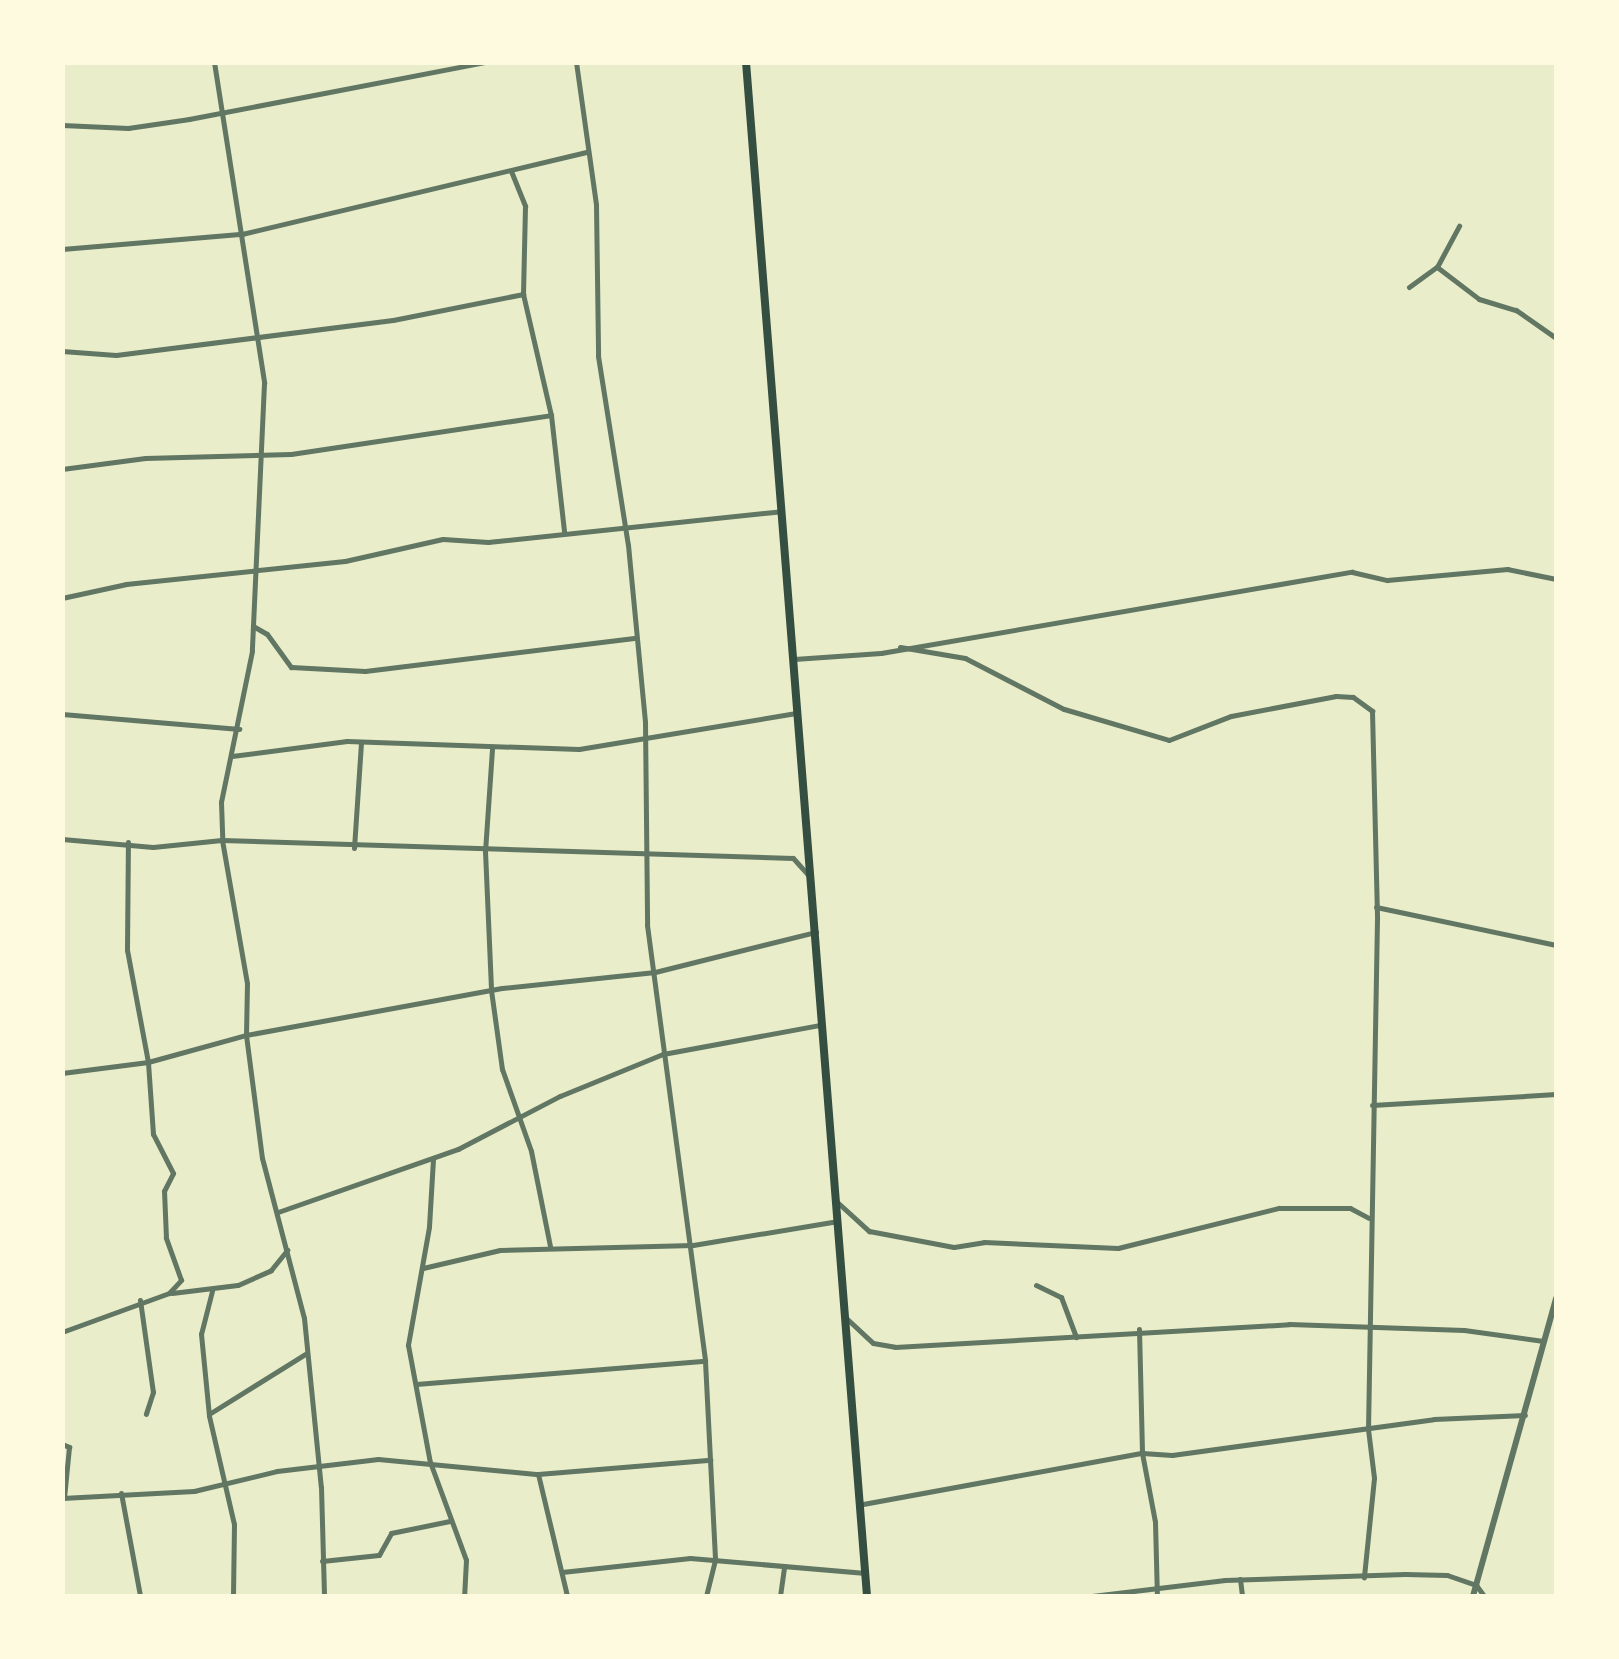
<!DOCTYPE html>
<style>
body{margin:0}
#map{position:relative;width:1619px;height:1659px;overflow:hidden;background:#e9edc9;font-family:Quicksand,sans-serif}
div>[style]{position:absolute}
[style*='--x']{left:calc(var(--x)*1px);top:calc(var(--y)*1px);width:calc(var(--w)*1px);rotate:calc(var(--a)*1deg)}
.minor>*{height:5px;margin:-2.5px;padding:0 2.5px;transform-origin:2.5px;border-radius:2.5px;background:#617663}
.tertiary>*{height:6px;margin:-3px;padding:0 3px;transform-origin:3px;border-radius:3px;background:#617663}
.trunk>*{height:8px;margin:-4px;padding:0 4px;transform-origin:4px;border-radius:4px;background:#344e41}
span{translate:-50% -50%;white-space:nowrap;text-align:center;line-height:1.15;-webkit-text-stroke:9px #fefae0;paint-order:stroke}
.frame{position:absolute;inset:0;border:65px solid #fefae0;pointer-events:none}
</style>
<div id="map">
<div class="minor">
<i style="--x:214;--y:62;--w:325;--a:81.1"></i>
<i style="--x:264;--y:383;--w:268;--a:92.6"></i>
<i style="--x:252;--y:651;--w:154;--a:101.6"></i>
<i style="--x:221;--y:802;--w:38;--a:88"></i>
<i style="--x:222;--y:840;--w:571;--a:1.81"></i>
<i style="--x:793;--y:858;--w:24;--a:48"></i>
<i style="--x:576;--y:62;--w:144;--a:82"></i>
<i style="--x:596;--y:205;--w:151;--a:89.2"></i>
<i style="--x:598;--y:356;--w:191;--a:81"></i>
<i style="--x:628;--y:545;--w:178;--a:84.5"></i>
<i style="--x:645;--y:722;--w:203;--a:89.4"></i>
<i style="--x:647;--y:925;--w:440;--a:82.4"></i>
<i style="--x:705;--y:1361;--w:199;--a:87.1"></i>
<i style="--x:715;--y:1560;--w:37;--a:104"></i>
<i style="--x:62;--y:125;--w:66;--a:2.6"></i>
<i style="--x:128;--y:128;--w:62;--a:-8.4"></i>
<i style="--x:189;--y:119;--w:301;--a:-10.9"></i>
<i style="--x:511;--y:171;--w:38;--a:68"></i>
<i style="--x:525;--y:206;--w:88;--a:91.3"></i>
<i style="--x:523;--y:294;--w:124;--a:77"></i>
<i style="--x:551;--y:415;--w:117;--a:83.6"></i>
<i style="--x:62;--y:249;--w:181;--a:-4.8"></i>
<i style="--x:242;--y:234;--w:355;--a:-13.4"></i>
<i style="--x:1437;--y:267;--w:53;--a:37.3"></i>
<i style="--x:1479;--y:299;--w:39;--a:17"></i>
<i style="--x:1516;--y:310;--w:49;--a:35"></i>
<i style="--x:1409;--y:287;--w:34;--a:-36"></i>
<i style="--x:1437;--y:267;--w:47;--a:-61.8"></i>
<i style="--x:62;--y:351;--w:54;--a:4.2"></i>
<i style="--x:116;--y:355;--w:279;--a:-7.2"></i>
<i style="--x:393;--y:320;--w:133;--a:-11.3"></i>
<i style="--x:62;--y:469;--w:84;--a:-7.5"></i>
<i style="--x:145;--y:458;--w:146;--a:-1.6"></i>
<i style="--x:291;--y:454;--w:263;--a:-8.5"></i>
<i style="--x:62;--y:598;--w:66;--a:-12.3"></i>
<i style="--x:126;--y:584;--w:220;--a:-6"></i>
<i style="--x:345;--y:561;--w:100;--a:-12.7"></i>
<i style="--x:443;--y:539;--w:45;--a:3.8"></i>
<i style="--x:488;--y:542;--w:295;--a:-6"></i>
<i style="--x:253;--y:626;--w:16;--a:30"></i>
<i style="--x:267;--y:634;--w:41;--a:54"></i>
<i style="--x:291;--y:667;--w:74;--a:3.1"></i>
<i style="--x:365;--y:671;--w:271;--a:-7"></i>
<i style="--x:900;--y:647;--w:66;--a:9.6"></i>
<i style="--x:965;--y:658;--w:111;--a:27.3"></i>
<i style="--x:1064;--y:709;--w:109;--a:16.4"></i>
<i style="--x:1169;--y:740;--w:66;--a:-21.2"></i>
<i style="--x:1231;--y:716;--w:107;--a:-10.8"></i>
<i style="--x:1336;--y:696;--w:17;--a:3"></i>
<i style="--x:1353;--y:697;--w:24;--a:36"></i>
<i style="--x:1372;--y:711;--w:208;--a:88.6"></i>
<i style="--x:1377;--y:919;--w:510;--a:91.01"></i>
<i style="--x:1368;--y:1429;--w:49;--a:83"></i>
<i style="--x:1374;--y:1478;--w:100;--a:95.8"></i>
<i style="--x:794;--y:659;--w:87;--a:-3.9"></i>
<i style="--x:881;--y:653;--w:478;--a:-9.8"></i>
<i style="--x:1352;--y:572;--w:36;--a:13"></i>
<i style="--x:1387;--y:580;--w:121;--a:-5.2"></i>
<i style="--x:1507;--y:569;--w:50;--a:11.5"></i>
<i style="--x:62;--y:714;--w:178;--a:4.8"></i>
<i style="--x:492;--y:749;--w:102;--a:93.9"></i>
<i style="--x:485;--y:851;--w:139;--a:87.5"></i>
<i style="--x:491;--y:990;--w:80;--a:82.1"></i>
<i style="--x:502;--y:1069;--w:87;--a:70.5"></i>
<i style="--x:531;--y:1151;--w:97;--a:78.7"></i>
<i style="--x:232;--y:756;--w:116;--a:-7.4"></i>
<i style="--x:347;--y:741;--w:232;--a:2"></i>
<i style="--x:579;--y:749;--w:220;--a:-9.4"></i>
<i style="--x:62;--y:839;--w:91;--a:5"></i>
<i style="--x:153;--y:847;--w:69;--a:-5.8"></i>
<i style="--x:222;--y:840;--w:145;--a:80.1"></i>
<i style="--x:247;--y:983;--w:52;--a:91.1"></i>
<i style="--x:246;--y:1035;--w:124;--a:82.6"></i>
<i style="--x:262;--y:1158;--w:165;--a:75.3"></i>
<i style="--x:304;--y:1318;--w:170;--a:84.3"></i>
<i style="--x:321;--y:1487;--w:109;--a:88.4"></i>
<i style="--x:354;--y:848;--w:106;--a:-86.2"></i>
<i style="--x:1376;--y:907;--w:184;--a:11.9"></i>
<i style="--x:62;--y:1073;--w:87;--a:-7.3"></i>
<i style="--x:148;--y:1062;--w:102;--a:-15.4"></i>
<i style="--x:246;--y:1035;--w:260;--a:-10.4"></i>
<i style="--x:502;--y:988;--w:154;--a:-6"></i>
<i style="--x:655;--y:972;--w:166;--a:-14"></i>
<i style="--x:1372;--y:1105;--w:184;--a:-3.4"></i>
<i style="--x:433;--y:1159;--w:68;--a:93.4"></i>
<i style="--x:429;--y:1227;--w:120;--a:100.1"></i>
<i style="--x:408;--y:1345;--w:119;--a:79.4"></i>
<i style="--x:430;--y:1462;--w:104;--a:69.8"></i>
<i style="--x:466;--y:1560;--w:36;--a:93"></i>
<i style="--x:836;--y:1201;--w:45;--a:42.3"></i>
<i style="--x:869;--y:1231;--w:86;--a:10.7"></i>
<i style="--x:954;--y:1247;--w:30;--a:-9"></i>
<i style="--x:984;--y:1242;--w:134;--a:2.6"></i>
<i style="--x:1118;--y:1248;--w:166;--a:-14"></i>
<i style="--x:1279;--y:1208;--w:71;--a:0"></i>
<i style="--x:1350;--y:1208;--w:21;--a:28"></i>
<i style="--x:278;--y:1212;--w:191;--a:-19.3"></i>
<i style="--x:458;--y:1149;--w:115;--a:-27.5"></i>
<i style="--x:560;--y:1096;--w:111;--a:-22.2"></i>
<i style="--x:663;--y:1054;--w:160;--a:-10.5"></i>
<i style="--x:423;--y:1268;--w:79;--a:-13.2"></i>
<i style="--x:500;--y:1250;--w:193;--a:-1.5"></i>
<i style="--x:693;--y:1245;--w:147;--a:-9.4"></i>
<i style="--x:1036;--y:1285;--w:28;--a:26"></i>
<i style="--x:1061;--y:1297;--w:43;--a:69.4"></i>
<i style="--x:212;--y:1291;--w:44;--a:104.3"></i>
<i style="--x:201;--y:1334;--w:82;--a:84.4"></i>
<i style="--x:209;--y:1416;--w:111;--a:77"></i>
<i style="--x:234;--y:1524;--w:72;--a:90.8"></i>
<i style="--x:172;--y:1293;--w:66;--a:-6.9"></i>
<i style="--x:238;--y:1285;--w:36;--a:-24"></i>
<i style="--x:271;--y:1270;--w:26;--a:-51"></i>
<i style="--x:140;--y:1300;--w:93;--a:82"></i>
<i style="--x:153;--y:1392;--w:23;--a:108"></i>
<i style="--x:845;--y:1317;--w:38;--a:43"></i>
<i style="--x:873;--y:1343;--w:22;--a:10"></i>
<i style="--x:895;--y:1347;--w:395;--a:-3.3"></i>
<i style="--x:1289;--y:1324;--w:175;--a:2"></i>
<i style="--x:1464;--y:1330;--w:80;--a:7.9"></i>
<i style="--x:1139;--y:1329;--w:124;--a:88.6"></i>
<i style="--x:1142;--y:1453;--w:70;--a:79.3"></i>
<i style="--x:1155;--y:1522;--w:74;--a:88.5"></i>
<i style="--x:62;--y:1332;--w:114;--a:-20"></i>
<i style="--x:169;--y:1293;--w:18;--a:-47"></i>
<i style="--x:181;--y:1280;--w:45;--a:-109.7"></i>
<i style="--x:166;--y:1238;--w:47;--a:-92.4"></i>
<i style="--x:164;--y:1191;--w:20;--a:-63"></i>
<i style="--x:173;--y:1173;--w:44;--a:-117.1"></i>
<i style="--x:153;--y:1134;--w:72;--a:-94"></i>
<i style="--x:148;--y:1062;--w:114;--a:-100.6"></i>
<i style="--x:127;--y:950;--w:108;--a:-89.5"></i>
<i style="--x:416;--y:1384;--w:290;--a:-4.6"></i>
<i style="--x:62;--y:1385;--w:10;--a:90"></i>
<i style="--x:209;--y:1414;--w:115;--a:-31.9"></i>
<i style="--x:62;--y:1444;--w:8;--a:23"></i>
<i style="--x:69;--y:1447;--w:51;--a:95.6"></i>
<i style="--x:538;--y:1474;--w:125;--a:76.6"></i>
<i style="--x:121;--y:1493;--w:105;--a:79.5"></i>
<i style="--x:62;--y:1498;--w:132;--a:-3"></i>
<i style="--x:194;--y:1491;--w:85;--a:-13.5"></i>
<i style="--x:277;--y:1471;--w:102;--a:-6.8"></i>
<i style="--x:378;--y:1459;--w:161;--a:5.4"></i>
<i style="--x:538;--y:1474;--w:173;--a:-4.7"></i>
<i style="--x:863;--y:1504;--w:284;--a:-10.4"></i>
<i style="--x:1142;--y:1453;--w:30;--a:4"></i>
<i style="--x:1172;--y:1455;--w:264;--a:-7.8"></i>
<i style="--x:1434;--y:1419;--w:91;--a:-2.5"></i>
<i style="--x:322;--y:1561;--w:57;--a:-6"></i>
<i style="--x:379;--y:1555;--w:25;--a:-61"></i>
<i style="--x:391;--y:1533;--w:60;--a:-11.5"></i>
<i style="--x:562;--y:1572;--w:129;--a:-6.2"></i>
<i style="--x:690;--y:1558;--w:176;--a:4.9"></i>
<i style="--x:1240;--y:1579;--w:17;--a:83"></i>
<i style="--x:780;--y:1596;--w:30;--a:-82"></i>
<i style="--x:1092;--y:1596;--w:134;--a:-6.9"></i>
<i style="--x:1225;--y:1580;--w:180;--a:-1.9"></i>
<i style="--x:1405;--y:1574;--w:42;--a:1.4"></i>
<i style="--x:1447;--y:1575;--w:31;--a:19"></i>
<i style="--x:1476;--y:1585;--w:14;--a:54"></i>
</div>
<div class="tertiary">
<i style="--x:1473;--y:1596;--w:309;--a:-74.4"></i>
</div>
<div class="trunk">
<i style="--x:746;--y:62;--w:1539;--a:85.49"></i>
</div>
<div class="frame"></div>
</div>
